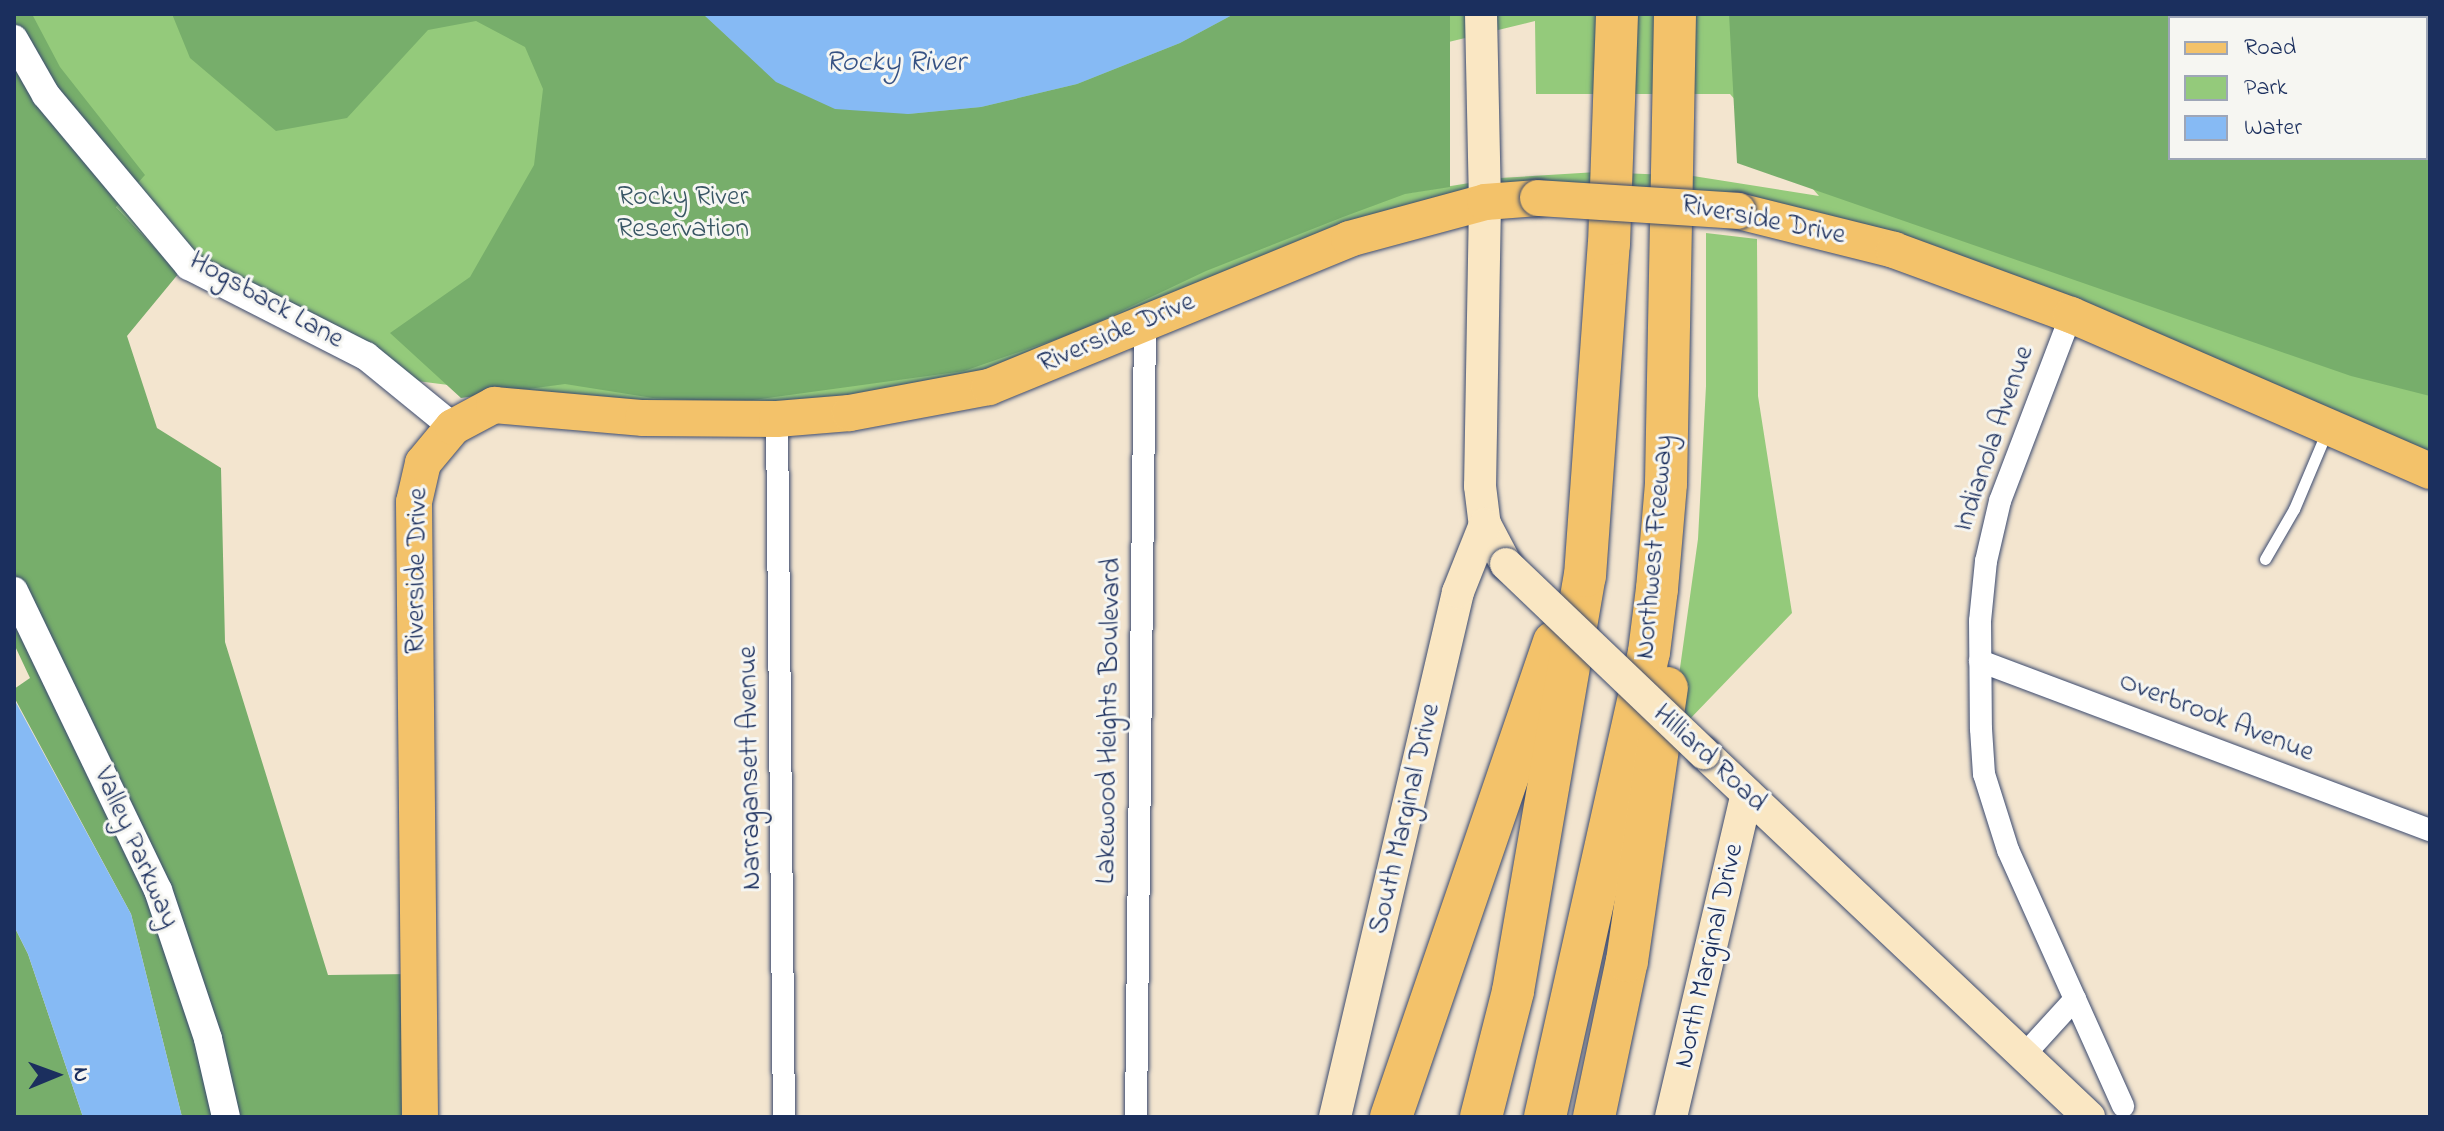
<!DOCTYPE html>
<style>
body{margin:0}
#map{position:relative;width:2444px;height:1131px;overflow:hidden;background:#f3e5cf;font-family:"Indie Flower",sans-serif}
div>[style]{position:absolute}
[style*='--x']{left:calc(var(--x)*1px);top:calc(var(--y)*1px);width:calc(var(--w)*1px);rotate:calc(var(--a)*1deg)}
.green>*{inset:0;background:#94ca7b}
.forest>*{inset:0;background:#77ae6b}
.water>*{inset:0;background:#86baf4}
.roads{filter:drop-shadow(0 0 2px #3b4a6f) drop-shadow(0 0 2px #3b4a6f)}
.service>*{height:11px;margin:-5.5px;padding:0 5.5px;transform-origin:5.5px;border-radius:5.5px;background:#fff}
.minor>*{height:22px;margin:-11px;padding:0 11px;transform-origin:11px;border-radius:11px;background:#fff}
.tertiary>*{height:28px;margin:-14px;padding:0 14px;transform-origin:14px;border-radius:14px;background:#fff}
.secondary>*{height:32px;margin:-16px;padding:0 16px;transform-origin:16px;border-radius:16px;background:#fae7c3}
.primary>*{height:36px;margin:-18px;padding:0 18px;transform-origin:18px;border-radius:18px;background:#f3c26a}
.motorway>*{height:42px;margin:-21px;padding:0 21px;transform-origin:21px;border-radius:21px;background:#f3c26a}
.bridges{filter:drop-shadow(0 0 2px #3b4a6f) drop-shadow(0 0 2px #3b4a6f)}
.secondary-bridge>*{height:32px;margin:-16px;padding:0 16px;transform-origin:16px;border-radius:16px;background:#fae7c3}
.primary-bridge>*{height:36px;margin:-18px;padding:0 18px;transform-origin:18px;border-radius:18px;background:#f3c26a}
span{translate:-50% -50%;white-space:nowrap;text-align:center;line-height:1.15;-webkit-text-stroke:6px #f6f6f2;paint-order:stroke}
.park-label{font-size:28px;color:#395665}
.street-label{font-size:28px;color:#1b2f5e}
.water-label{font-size:30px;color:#365284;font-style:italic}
.frame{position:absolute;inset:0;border:16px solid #1b2f5e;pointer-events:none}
.legend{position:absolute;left:2168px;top:16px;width:260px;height:144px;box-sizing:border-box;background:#f6f6f2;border:2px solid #9ea6b7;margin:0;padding:10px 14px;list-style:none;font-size:24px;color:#1b2f5e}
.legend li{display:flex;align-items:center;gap:16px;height:40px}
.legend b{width:40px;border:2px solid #9ea6b7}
.north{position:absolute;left:16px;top:1035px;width:80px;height:80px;-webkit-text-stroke:6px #f6f6f2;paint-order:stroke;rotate:89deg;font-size:22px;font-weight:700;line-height:32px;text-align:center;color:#1b2f5e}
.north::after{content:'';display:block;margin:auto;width:28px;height:36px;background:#1b2f5e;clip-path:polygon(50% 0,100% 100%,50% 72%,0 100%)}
</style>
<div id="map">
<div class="green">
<i style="clip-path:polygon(evenodd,14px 14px,2430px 14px,2430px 455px,1781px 219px,1442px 214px,989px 394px,677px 414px,393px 378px,179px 273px,116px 207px,14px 14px,2170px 18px,2426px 18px,2426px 158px,2170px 158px,2170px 18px,14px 14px,1535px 21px,1536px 94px,1730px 94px,1819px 196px,1693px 176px,1597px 172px,1500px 178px,1408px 193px,1428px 47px,1535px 21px)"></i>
<i style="clip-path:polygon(1706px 233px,1757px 239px,1758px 396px,1792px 613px,1687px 722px,1674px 711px,1698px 539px,1706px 386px)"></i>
</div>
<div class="forest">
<i style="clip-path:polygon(14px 14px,32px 14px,60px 67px,145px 175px,116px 207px,179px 273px,127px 336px,157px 428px,221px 468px,225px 642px,328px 975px,412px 974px,421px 1117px,182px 1117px,131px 914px,14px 697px,14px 689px,30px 678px,14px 644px)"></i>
<i style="clip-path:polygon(172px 14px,703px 14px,777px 82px,908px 114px,981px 107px,1077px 84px,1180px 43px,1234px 14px,1450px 14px,1450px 187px,1405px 194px,1343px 217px,1206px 271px,1077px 332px,964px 371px,739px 402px,653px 398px,565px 384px,461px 398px,390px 333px,470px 277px,534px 165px,543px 89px,525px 47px,476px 21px,428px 30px,347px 118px,276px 131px,190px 58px)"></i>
<i style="clip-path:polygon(evenodd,1729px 14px,2430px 14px,2430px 396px,2351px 376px,1737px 163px,1729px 14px,2426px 18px,2426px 158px,2170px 158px,2170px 18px,2426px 18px)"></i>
<i style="clip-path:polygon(14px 926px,28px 954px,83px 1117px,14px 1117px)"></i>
</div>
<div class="water">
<i style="clip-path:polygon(703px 14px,915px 16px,1234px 14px,1180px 43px,1077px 84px,981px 107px,908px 114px,835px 109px,776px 82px)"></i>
<i style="clip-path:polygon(14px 699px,131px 914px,182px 1117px,83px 1117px,28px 954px,14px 926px)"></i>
</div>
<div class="roads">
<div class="service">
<i style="--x:2265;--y:559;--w:58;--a:-59.9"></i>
<i style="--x:2294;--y:509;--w:85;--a:-67.1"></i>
</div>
<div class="minor">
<i style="--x:2071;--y:315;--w:199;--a:110.9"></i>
<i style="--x:2000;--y:501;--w:62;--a:103.1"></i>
<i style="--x:1986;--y:561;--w:60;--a:95.7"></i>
<i style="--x:1980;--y:621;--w:108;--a:89.5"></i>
<i style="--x:1981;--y:729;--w:45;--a:86.2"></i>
<i style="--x:1984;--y:774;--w:80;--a:72.5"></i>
<i style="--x:2008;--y:850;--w:281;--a:65.8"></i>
<i style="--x:777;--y:419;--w:698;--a:89.43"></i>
<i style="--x:1980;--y:661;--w:481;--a:20.6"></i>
<i style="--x:2024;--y:1055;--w:76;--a:-47.7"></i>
<i style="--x:1136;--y:1117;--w:792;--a:-89.35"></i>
</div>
<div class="tertiary">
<i style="--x:14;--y:39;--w:64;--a:60.3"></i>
<i style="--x:46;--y:95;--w:223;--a:50.1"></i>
<i style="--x:189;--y:266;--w:199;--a:27"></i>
<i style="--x:366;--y:356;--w:112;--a:39.2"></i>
<i style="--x:14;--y:591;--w:332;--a:64.3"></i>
<i style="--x:158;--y:890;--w:157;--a:71.4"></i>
<i style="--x:208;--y:1039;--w:80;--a:77"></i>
</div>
<div class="secondary">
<i style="--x:1481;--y:14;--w:188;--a:88.8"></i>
<i style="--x:1485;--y:202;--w:284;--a:91"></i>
<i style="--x:1480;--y:486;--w:38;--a:83"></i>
<i style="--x:1485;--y:524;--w:45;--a:62.3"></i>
<i style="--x:1704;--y:753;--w:530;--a:43.39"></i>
<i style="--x:1335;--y:1117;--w:539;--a:-76.81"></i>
<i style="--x:1458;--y:592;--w:73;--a:-68.3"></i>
<i style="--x:1671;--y:1117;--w:332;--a:-76.8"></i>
</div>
<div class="primary">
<i style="--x:1738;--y:211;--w:161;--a:14"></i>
<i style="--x:1894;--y:250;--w:189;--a:20.2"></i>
<i style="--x:2071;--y:315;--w:391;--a:23.5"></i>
<i style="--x:420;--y:1117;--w:615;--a:-90.56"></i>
<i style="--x:414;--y:502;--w:40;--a:-77"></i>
<i style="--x:423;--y:463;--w:47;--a:-50.2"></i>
<i style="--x:453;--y:427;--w:47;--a:-28.2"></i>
<i style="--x:494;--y:405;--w:150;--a:5"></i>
<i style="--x:643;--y:418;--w:134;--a:0.4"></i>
<i style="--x:777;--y:419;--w:73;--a:-4.7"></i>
<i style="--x:850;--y:413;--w:141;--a:-10.6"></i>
<i style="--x:989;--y:387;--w:389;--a:-22.3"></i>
<i style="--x:1349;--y:239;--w:141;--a:-15.2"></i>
<i style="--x:1485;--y:202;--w:53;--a:-4.3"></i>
</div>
<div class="motorway">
<i style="--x:1391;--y:1117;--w:502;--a:-71.06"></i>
<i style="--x:1481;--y:1117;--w:130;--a:-75.7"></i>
<i style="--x:1513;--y:991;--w:421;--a:-80.2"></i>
<i style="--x:1585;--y:576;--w:333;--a:-85.9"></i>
<i style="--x:1609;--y:244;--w:230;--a:-88"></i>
<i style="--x:1545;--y:1117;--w:476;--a:-77.4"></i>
<i style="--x:1649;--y:652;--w:64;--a:-82.8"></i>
<i style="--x:1657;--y:589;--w:106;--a:-85.1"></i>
<i style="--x:1666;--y:483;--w:469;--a:-88.9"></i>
<i style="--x:1594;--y:1117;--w:159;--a:-78.1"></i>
<i style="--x:1627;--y:961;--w:276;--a:-81.7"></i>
</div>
</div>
<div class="bridges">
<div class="secondary-bridge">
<i style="--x:1506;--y:564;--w:274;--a:43.7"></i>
</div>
<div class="primary-bridge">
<i style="--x:1538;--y:198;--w:200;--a:3.7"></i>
</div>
</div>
<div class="park-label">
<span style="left:683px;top:214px">Rocky River<br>Reservation</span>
</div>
<div class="street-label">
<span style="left:1763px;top:221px;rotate:11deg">Riverside Drive</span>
<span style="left:266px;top:301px;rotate:29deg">Hogsback Lane</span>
<span style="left:1117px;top:334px;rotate:-23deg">Riverside Drive</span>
<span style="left:1995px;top:439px;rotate:-71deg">Indianola Avenue</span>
<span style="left:1656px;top:547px;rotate:-85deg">Northwest Freeway</span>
<span style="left:418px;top:571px;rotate:-89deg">Riverside Drive</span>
<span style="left:2216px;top:718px;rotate:21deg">Overbrook Avenue</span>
<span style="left:1110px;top:721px;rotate:-89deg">Lakewood Heights Boulevard</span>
<span style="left:1709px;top:759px;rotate:43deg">Hilliard Road</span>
<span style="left:751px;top:768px;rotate:-91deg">Narragansett Avenue</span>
<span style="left:1406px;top:819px;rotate:-77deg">South Marginal Drive</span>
<span style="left:135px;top:848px;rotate:66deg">Valley Parkway</span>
<span style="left:1710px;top:956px;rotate:-77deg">North Marginal Drive</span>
</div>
<div class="water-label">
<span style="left:895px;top:63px">Rocky River</span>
</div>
<div class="frame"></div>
<ul class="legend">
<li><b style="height:10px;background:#f3c26a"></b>Road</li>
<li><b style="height:22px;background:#94ca7b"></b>Park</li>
<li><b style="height:22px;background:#86baf4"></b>Water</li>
</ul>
<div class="north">N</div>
</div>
